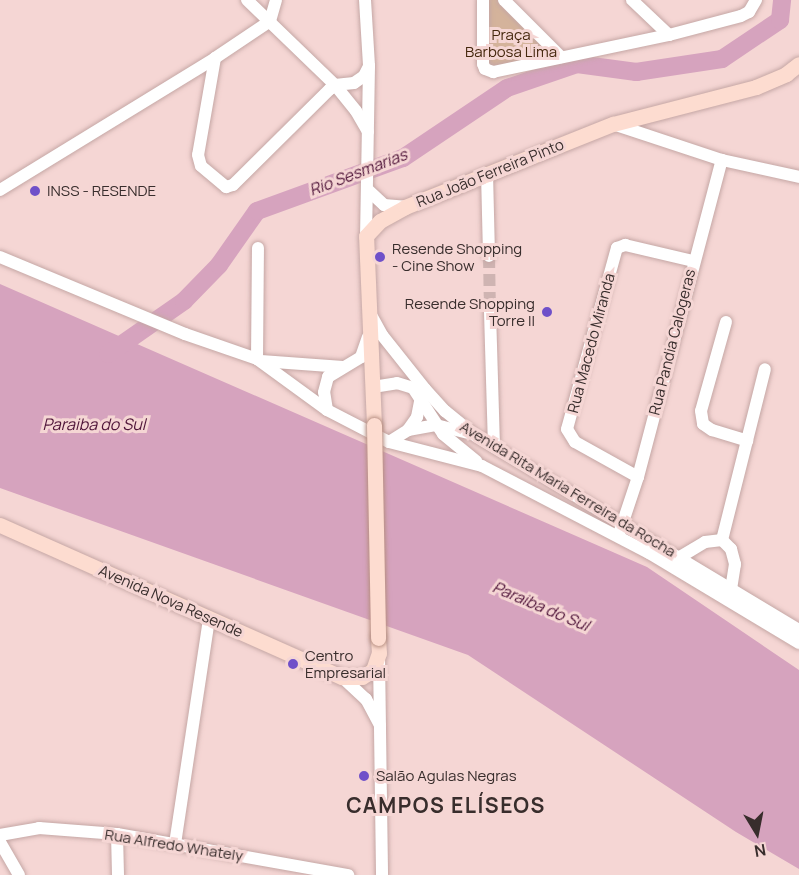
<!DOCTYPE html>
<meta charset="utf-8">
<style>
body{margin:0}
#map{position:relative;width:799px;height:875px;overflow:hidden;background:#f5d6d4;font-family:Manrope,sans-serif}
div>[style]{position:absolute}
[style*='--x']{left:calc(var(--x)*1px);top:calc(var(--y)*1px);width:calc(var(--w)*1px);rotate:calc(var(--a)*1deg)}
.green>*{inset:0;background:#d4b39b}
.water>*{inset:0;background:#d6a3be}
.river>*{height:18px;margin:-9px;padding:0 9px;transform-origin:9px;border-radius:9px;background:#d6a3be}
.minor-tunnel>*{height:12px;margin-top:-6px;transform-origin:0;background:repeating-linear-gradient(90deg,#cfb4b2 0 12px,transparent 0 18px)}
.roads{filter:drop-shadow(0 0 2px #c5a7a5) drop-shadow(0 0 2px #c5a7a5)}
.minor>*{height:12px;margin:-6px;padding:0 6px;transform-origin:6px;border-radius:6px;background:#fff}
.major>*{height:15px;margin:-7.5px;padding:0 7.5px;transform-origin:7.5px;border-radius:7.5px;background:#fddcd0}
.bridges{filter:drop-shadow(0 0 2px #b78f82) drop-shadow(0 0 2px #b78f82)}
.major-bridge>*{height:15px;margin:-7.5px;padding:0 7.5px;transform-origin:7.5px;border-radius:7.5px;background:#fddcd0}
.dots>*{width:16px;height:16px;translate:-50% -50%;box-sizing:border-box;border:3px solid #f5d6d4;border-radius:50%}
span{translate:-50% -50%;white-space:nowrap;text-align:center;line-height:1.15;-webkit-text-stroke:6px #f5d6d4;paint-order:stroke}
.park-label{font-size:15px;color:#46280e}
.street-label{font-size:15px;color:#382d2c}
.poi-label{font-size:15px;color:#382d2c}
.left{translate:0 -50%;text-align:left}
.right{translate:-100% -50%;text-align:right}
.water-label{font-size:16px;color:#4f1439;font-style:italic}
.district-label{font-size:21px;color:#382d2c;font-weight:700;letter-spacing:1.5px}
.north{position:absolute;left:727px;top:803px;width:60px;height:60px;-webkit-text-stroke:4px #f5d6d4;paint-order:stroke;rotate:170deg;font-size:16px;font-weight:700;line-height:24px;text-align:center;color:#382d2c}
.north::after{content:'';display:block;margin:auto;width:21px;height:27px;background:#382d2c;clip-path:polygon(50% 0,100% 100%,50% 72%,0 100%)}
</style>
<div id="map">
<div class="green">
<i style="clip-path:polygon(488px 0,500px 0,557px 57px,488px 68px)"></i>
</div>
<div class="water">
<i style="clip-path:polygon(0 284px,647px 567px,799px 670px,799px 869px,736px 832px,468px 655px,0 488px)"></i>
</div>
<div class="river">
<i style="--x:108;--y:354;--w:93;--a:-34.9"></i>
<i style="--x:184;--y:301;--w:50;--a:-45.8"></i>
<i style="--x:219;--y:265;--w:66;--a:-54.9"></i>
<i style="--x:257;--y:211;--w:155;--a:-20"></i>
<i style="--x:403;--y:158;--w:125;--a:-33.9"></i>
<i style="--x:507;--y:88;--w:74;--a:-18.9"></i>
<i style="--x:577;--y:64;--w:60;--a:7.7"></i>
<i style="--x:636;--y:72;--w:87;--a:-8.6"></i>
<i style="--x:722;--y:59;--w:70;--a:-33.9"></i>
<i style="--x:780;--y:20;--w:20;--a:-84"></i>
</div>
<div class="minor-tunnel">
<i style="--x:489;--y:256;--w:56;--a:89"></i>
</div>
<div class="roads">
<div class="minor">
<i style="--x:247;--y:0;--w:122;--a:44"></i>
<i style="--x:335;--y:85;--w:33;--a:51"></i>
<i style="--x:356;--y:111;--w:24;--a:60"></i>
<i style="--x:365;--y:0;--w:66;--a:86.5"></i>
<i style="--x:369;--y:66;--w:170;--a:91"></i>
<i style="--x:483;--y:0;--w:64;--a:90"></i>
<i style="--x:483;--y:64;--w:5;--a:68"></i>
<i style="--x:485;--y:69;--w:9;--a:21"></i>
<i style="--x:493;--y:72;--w:180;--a:-11.9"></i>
<i style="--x:669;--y:35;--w:74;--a:-14.8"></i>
<i style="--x:741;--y:16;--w:9;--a:-27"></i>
<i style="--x:749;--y:12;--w:14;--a:-60"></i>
<i style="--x:504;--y:0;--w:81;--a:45"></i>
<i style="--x:632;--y:0;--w:51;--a:43.4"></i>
<i style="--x:215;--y:58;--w:98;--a:99.9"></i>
<i style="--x:198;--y:155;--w:11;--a:75"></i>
<i style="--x:201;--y:166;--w:33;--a:40"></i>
<i style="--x:226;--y:187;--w:7;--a:-16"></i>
<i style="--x:233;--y:185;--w:136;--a:-44.7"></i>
<i style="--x:330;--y:89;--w:6;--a:-39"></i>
<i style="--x:335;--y:85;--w:19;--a:-6"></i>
<i style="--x:354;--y:83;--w:12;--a:-35"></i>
<i style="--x:364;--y:76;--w:11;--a:-63"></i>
<i style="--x:613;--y:124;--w:115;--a:18.3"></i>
<i style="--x:722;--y:160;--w:79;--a:12.4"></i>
<i style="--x:487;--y:173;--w:83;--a:88.6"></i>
<i style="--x:0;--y:190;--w:252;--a:-31.5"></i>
<i style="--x:215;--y:58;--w:66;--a:-33.9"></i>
<i style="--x:270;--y:21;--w:22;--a:-74"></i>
<i style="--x:368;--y:190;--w:22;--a:43"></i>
<i style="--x:384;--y:205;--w:21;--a:5"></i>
<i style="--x:0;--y:257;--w:200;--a:22.6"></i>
<i style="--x:185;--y:334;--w:76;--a:19.1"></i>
<i style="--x:257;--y:359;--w:87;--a:36.1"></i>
<i style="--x:327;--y:410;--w:70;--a:27.3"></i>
<i style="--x:389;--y:442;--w:96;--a:14.5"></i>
<i style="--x:482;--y:466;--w:188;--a:27.5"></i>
<i style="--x:649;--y:553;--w:175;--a:31"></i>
<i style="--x:490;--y:312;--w:135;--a:88.3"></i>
<i style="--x:371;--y:315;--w:23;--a:61"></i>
<i style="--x:382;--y:335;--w:69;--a:51.5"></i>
<i style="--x:425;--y:389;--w:30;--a:48"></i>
<i style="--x:445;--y:411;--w:40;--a:39"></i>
<i style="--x:476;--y:436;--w:377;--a:31"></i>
<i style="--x:726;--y:322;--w:92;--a:105.7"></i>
<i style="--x:701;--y:411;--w:13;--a:81"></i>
<i style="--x:703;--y:424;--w:11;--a:34"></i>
<i style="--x:712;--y:430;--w:37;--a:17"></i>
<i style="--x:257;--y:359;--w:111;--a:-89.5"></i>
<i style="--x:261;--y:361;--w:82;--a:4.2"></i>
<i style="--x:373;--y:387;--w:24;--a:-9"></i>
<i style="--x:397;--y:383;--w:17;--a:17"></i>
<i style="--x:413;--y:388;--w:55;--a:56.9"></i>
<i style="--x:443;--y:434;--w:43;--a:39.3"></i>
<i style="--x:327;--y:410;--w:18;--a:-99"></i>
<i style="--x:324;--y:392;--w:16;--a:-75"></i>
<i style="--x:328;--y:377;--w:39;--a:-31"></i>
<i style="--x:361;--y:357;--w:21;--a:-71"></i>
<i style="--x:408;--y:430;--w:28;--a:-10"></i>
<i style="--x:436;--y:425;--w:33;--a:14"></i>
<i style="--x:389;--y:442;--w:22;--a:-32"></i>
<i style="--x:408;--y:430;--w:16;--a:-55"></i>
<i style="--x:417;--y:417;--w:20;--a:-79"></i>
<i style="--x:638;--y:477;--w:72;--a:-150.9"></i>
<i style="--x:575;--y:442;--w:15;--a:-122"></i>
<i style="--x:567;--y:429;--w:188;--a:-74.6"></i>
<i style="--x:617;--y:248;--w:9;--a:-21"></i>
<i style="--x:625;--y:245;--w:70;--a:13.2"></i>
<i style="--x:620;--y:531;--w:57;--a:-71.6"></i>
<i style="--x:638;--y:477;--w:328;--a:-75.2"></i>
<i style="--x:722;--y:540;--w:176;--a:-75.9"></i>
<i style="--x:680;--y:557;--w:29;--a:-31"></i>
<i style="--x:705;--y:542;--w:17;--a:-7"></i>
<i style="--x:722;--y:540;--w:13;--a:45"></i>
<i style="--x:731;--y:549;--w:16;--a:75"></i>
<i style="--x:735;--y:564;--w:24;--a:99"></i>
<i style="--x:379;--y:657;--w:218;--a:89.2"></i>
<i style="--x:342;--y:677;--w:33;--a:43"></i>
<i style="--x:366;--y:699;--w:30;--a:62"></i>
<i style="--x:117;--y:834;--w:41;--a:88.6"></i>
<i style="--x:0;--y:835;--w:40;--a:-10"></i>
<i style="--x:39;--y:828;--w:78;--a:4.4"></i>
<i style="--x:117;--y:834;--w:235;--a:10.1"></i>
<i style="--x:0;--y:842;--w:38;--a:60"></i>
<i style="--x:175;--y:844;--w:229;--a:-81.4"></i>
</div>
<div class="major">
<i style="--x:374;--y:425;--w:189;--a:-92.4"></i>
<i style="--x:366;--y:236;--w:21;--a:-47"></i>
<i style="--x:380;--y:221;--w:29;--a:-29"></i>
<i style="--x:405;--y:207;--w:224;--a:-21.8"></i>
<i style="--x:613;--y:124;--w:148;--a:-14.5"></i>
<i style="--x:756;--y:87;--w:33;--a:-23"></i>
<i style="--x:786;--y:74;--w:16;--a:-38"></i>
<i style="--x:0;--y:525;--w:374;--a:24"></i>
<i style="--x:342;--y:677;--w:20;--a:0"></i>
<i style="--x:362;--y:677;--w:13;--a:-32"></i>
<i style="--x:373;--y:670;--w:18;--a:-71"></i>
<i style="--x:379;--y:653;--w:15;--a:-94"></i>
</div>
</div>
<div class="bridges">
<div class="major-bridge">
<i style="--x:374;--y:425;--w:213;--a:88.9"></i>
</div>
</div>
<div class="dots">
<i style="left:35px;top:191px;background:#6f50c9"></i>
<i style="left:380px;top:257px;background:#6f50c9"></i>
<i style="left:547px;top:312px;background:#6f50c9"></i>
<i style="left:293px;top:664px;background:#6f50c9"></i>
<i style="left:364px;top:776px;background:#6f50c9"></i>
</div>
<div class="park-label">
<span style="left:511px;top:43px">Praça<br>Barbosa Lima</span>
</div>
<div class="street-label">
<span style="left:490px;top:173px;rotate:-22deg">Rua João Ferreira Pinto</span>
<span style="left:672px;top:342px;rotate:-76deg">Rua Pandia Calogeras</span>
<span style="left:591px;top:343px;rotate:-75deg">Rua Macedo Miranda</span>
<span style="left:568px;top:489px;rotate:31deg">Avenida Rita Maria Ferreira da Rocha</span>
<span style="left:171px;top:601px;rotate:24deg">Avenida Nova Resende</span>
<span style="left:174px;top:845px;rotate:9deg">Rua Alfredo Whately</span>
</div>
<div class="poi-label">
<span class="left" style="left:47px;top:191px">INSS - RESENDE</span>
<span class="left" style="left:392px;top:257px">Resende Shopping<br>- Cine Show</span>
<span class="right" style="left:535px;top:312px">Resende Shopping<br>Torre II</span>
<span class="left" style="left:305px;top:664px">Centro<br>Empresarial</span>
<span class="left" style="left:376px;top:776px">Salão Agulas Negras</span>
</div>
<div class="water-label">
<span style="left:358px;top:172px;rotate:-21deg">Rio Sesmarias</span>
<span style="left:94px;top:424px">Paraiba do Sul</span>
<span style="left:541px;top:606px;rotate:23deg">Paraiba do Sul</span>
</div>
<div class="district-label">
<span style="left:446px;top:805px">CAMPOS ELÍSEOS</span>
</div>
<div class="north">N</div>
</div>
